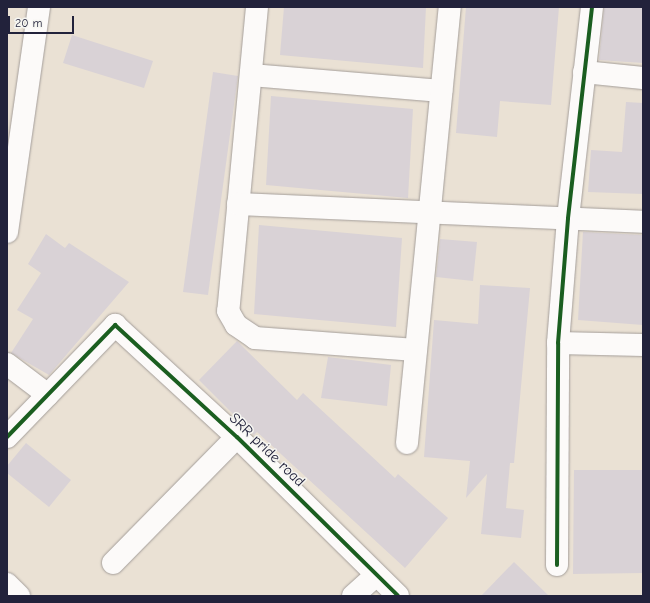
<!DOCTYPE html>
<style>
body{margin:0}
#map{position:relative;width:650px;height:603px;overflow:hidden;background:#eae1d4;font-family:"Comic Neue",sans-serif}
div>[style]{position:absolute}
[style*='--x']{left:calc(var(--x)*1px);top:calc(var(--y)*1px);width:calc(var(--w)*1px);rotate:calc(var(--a)*1deg)}
.building>*{inset:0;background:#d9d2d6}
.roads{filter:drop-shadow(0 0 1px #a49e9a) drop-shadow(0 0 1px #a49e9a)}
.minor>*{height:22px;margin:-11px;padding:0 11px;transform-origin:11px;border-radius:11px;background:#fcfaf9}
.cycleway>*{height:4px;margin:-2px;padding:0 2px;transform-origin:2px;border-radius:2px;background:#1b5e20}
span{translate:-50% -50%;white-space:nowrap;text-align:center;line-height:1.15;-webkit-text-stroke:3px #f6f6f2;paint-order:stroke}
.street-label{font-size:15px;color:#22223b}
.frame{position:absolute;inset:0;border:8px solid #22223b;pointer-events:none}
.scale{position:absolute;left:8px;top:16px;width:66px;height:18px;box-sizing:border-box;border:2px solid #22223b;border-top:0;padding-left:5px;font-size:12px;line-height:14px;white-space:nowrap;color:#22223b;-webkit-text-stroke:3px #f6f6f2;paint-order:stroke}
</style>
<div id="map">
<div class="building">
<i style="clip-path:polygon(284px 7px,426px 7px,423px 68px,280px 55px)"></i>
<i style="clip-path:polygon(466px 7px,559px 7px,551px 105px,500px 101px,497px 137px,456px 133px)"></i>
<i style="clip-path:polygon(604px 7px,643px 7px,643px 63px,599px 60px)"></i>
<i style="clip-path:polygon(72px 35px,153px 61px,144px 88px,63px 63px)"></i>
<i style="clip-path:polygon(213px 72px,238px 76px,208px 295px,183px 292px)"></i>
<i style="clip-path:polygon(271px 96px,413px 109px,408px 198px,266px 185px)"></i>
<i style="clip-path:polygon(626px 102px,643px 103px,643px 194px,588px 192px,591px 150px,622px 152px)"></i>
<i style="clip-path:polygon(259px 225px,402px 238px,396px 327px,254px 314px)"></i>
<i style="clip-path:polygon(583px 232px,643px 235px,643px 325px,578px 320px)"></i>
<i style="clip-path:polygon(46px 234px,65px 248px,69px 243px,129px 282px,49px 375px,11px 353px,33px 319px,17px 310px,41px 273px,28px 264px)"></i>
<i style="clip-path:polygon(440px 239px,477px 242px,473px 281px,436px 277px)"></i>
<i style="clip-path:polygon(480px 285px,530px 288px,514px 463px,510px 463px,506px 508px,524px 510px,521px 538px,481px 534px,487px 474px,466px 498px,470px 461px,424px 457px,434px 320px,478px 324px)"></i>
<i style="clip-path:polygon(237px 341px,297px 400px,303px 393px,395px 478px,398px 474px,448px 518px,405px 568px,257px 432px,254px 435px,199px 380px)"></i>
<i style="clip-path:polygon(328px 357px,391px 365px,387px 406px,321px 398px)"></i>
<i style="clip-path:polygon(26px 443px,71px 480px,49px 507px,7px 473px,7px 466px)"></i>
<i style="clip-path:polygon(574px 470px,643px 470px,643px 573px,573px 574px)"></i>
<i style="clip-path:polygon(514px 562px,549px 596px,481px 596px)"></i>
</div>
<div class="roads">
<div class="minor">
<i style="--x:257;--y:7;--w:305;--a:95.4"></i>
<i style="--x:228;--y:311;--w:16;--a:60"></i>
<i style="--x:236;--y:325;--w:23;--a:34"></i>
<i style="--x:255;--y:338;--w:161;--a:4.3"></i>
<i style="--x:584;--y:72;--w:59;--a:5.8"></i>
<i style="--x:251;--y:75;--w:191;--a:4.8"></i>
<i style="--x:238;--y:204;--w:405;--a:2.5"></i>
<i style="--x:7;--y:232;--w:227;--a:-81.9"></i>
<i style="--x:558;--y:343;--w:85;--a:1.3"></i>
<i style="--x:7;--y:364;--w:51;--a:37.1"></i>
<i style="--x:7;--y:437;--w:156;--a:-46"></i>
<i style="--x:115;--y:325;--w:166;--a:42.6"></i>
<i style="--x:237;--y:437;--w:226;--a:44.6"></i>
<i style="--x:407;--y:443;--w:438;--a:-84.4"></i>
<i style="--x:113;--y:563;--w:177;--a:-45.5"></i>
<i style="--x:557;--y:565;--w:222;--a:-89.7"></i>
<i style="--x:558;--y:343;--w:125;--a:-85.4"></i>
<i style="--x:568;--y:218;--w:212;--a:-83.5"></i>
<i style="--x:7;--y:584;--w:17;--a:45"></i>
<i style="--x:353;--y:596;--w:31;--a:-42"></i>
</div>
</div>
<div class="cycleway">
<i style="--x:7;--y:437;--w:156;--a:-46"></i>
<i style="--x:115;--y:325;--w:166;--a:42.6"></i>
<i style="--x:237;--y:437;--w:226;--a:44.6"></i>
<i style="--x:557;--y:565;--w:222;--a:-89.7"></i>
<i style="--x:558;--y:343;--w:125;--a:-85.4"></i>
<i style="--x:568;--y:218;--w:212;--a:-83.5"></i>
</div>
<div class="street-label">
<span style="left:267px;top:450px;rotate:44deg">SRR pride road</span>
</div>
<div class="frame"></div>
<div class="scale">20 m</div>
</div>
